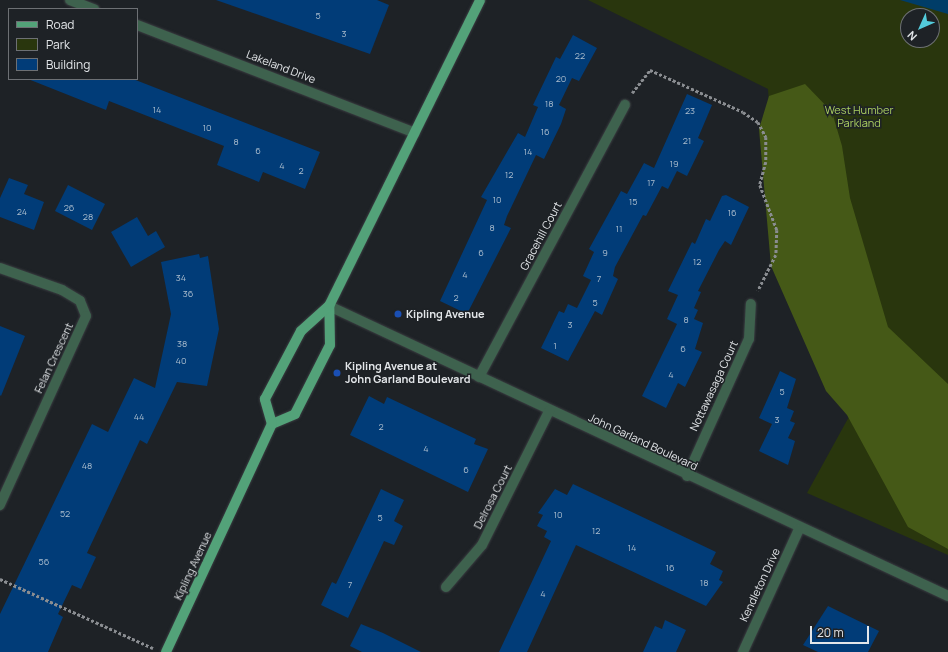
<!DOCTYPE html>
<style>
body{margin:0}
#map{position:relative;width:948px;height:652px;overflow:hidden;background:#1e2226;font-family:Manrope,sans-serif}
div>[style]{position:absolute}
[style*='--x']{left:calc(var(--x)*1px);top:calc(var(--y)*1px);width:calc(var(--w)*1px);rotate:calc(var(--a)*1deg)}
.green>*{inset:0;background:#29360d}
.forest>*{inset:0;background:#455917}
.water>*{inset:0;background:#003d68}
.building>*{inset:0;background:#013c78}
.path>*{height:2.5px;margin-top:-1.25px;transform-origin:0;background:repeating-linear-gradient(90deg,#8a8d91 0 3px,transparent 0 5px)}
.roads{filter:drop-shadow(0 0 1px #3a3d41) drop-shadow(0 0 1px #3a3d41)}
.minor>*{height:10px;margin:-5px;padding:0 5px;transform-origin:5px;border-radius:5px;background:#3e624e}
.major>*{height:10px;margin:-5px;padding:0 5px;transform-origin:5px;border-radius:5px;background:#53a279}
.dots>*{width:11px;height:11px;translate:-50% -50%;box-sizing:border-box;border:2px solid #1e2226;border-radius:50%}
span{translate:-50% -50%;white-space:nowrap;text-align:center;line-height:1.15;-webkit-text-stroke:3px #1e2226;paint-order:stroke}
.number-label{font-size:9px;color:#aabccd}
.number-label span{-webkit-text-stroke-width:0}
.street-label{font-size:11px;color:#e3e6e9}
.park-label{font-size:11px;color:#acd160}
.poi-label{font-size:11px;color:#e3e6e9;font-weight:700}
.left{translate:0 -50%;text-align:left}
.legend{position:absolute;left:8px;top:8px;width:130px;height:72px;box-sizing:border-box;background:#1e2226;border:1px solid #6d7074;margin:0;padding:5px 7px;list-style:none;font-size:12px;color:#e3e6e9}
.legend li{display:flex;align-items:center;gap:8px;height:20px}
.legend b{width:20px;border:1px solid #6d7074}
.north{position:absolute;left:900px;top:8px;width:40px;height:40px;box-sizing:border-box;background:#1e2226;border:1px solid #6d7074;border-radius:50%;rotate:225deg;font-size:11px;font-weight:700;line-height:16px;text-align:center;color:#e3e6e9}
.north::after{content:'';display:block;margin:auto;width:14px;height:18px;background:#53cbdb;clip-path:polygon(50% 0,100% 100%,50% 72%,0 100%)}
.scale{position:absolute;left:810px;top:626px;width:59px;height:18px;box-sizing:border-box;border:2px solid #e3e6e9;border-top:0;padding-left:5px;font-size:12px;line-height:14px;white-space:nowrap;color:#e3e6e9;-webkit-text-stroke:3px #1e2226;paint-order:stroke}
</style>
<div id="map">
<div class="green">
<i style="clip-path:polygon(evenodd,588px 0,948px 0,948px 555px,807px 493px,851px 413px,780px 263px,768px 89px,588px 0,908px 16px,932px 16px,932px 40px,908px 40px,908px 16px)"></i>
</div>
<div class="forest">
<i style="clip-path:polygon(805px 84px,832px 112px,842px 146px,850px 198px,888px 327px,948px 384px,948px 549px,908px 527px,847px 415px,826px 391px,771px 266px,759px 129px,769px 96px)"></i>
</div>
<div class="water">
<i style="clip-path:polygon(900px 0,948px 0,948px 14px)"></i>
</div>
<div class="building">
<i style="clip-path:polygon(216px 0,377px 0,389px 5px,370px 54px)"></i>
<i style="clip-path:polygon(573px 35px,597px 48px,579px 81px,572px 78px,559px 105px,566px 109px,561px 124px,544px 159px,536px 155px,507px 216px,504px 225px,511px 228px,467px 314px,440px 301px,487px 200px,481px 197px,518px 133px,525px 137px,538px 107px,533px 105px,556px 57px,560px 59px)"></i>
<i style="clip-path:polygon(28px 79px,133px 79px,320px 152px,305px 189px,263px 172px,259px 182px,217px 165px,224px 146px,109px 101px,106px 110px)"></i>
<i style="clip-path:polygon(687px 94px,712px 105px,698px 138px,704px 141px,687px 176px,677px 171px,668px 189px,662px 186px,646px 216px,643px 215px,615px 267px,613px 276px,618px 279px,602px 315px,595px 311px,568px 361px,541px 348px,559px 311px,564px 313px,568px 304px,577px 308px,591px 280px,583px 276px,594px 252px,589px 249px,621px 191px,627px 194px,644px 163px,654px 168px)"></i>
<i style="clip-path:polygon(9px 178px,28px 185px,24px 194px,44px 202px,34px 230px,0 217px,0 198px)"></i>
<i style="clip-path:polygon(68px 185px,105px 204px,92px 230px,55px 211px)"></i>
<i style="clip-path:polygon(726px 195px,749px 207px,731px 245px,725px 241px,719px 250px,698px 291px,701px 292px,694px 308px,698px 310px,694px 319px,703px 323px,695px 349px,702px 352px,685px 387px,678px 383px,666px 408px,642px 396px,677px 324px,667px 319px,678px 295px,668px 291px,692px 242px,695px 244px,706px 219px,710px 221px,722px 196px)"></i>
<i style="clip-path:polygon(137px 217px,148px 236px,156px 231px,165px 247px,131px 267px,111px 232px)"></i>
<i style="clip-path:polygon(199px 254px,200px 258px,208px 256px,219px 329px,207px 386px,177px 382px,147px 444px,140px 440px,87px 553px,96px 557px,88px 574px,81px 589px,72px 585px,58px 614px,63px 617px,48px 652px,0 652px,0 614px,92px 424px,108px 432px,134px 378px,155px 388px,171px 314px,161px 262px)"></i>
<i style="clip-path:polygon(0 326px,25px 336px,1px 396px,0 395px)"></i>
<i style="clip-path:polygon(780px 371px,796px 379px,787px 408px,794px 411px,790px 421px,795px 423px,788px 438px,795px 441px,788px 465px,759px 451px,772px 424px,759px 418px)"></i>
<i style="clip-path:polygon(369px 396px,384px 404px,387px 397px,476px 439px,474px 444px,488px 449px,468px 492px,350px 435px)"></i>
<i style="clip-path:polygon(573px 484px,716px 552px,710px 564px,723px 571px,719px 580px,723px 582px,706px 606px,576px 545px,527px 652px,499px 652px,551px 541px,544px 537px,547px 531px,537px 526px,543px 515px,538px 513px,555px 489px,567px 495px)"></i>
<i style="clip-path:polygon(381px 489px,404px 500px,394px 521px,403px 526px,394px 545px,384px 541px,348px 618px,321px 605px,332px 582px,336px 584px)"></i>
<i style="clip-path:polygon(828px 606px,879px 631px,868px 652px,818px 652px,803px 645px)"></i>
<i style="clip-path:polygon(665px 620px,686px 630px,676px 652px,643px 652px,655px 626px,662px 629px)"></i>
<i style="clip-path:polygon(361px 624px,383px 633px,421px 652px,362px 652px,350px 646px)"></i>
</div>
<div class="path">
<i style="--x:632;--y:93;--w:29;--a:-52"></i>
<i style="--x:650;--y:70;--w:102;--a:24.3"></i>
<i style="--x:743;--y:112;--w:18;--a:34"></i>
<i style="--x:758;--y:122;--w:17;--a:62"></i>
<i style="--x:766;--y:137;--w:25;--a:90"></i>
<i style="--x:766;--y:162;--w:24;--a:105"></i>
<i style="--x:760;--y:185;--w:48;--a:69.3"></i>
<i style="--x:777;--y:230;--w:25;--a:92"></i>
<i style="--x:776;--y:255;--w:40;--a:116.6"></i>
<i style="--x:0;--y:579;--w:168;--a:24.3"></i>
</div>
<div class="roads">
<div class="minor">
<i style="--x:70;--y:0;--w:26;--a:21"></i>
<i style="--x:137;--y:25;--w:298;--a:21.2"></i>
<i style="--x:0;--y:268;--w:66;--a:19.5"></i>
<i style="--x:62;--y:290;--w:21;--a:31"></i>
<i style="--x:80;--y:301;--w:16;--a:68"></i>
<i style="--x:86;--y:316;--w:208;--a:114.5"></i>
<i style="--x:329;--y:306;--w:684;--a:25.1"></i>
<i style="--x:479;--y:377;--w:309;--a:-61.8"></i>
<i style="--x:687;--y:476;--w:150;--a:-65.7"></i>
<i style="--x:749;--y:339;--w:35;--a:-87"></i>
<i style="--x:446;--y:587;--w:55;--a:-49.4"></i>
<i style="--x:482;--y:545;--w:150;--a:-63.4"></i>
<i style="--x:743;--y:652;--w:135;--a:-65.5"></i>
</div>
<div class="major">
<i style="--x:272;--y:424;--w:25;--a:-23"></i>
<i style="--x:295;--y:414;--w:77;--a:-63.1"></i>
<i style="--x:330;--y:345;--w:39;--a:-91"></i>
<i style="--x:166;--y:652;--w:251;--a:-65.1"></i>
<i style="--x:272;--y:424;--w:26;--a:-106"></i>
<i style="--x:265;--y:399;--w:77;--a:-62.1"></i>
<i style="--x:301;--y:331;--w:38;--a:-42"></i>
<i style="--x:329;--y:306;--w:341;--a:-63.7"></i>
</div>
</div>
<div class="dots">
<i style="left:398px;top:314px;background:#1a4fb4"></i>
<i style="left:337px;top:373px;background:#1a4fb4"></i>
</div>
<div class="number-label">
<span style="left:318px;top:16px">5</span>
<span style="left:344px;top:34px">3</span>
<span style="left:580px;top:56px">22</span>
<span style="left:561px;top:79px">20</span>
<span style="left:549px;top:104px">18</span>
<span style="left:157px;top:110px">14</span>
<span style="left:690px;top:111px">23</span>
<span style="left:207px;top:128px">10</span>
<span style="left:545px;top:132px">16</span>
<span style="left:687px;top:141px">21</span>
<span style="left:236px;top:142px">8</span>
<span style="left:258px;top:151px">6</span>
<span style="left:528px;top:152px">14</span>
<span style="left:674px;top:164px">19</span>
<span style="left:282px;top:166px">4</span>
<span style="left:301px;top:171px">2</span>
<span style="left:509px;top:175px">12</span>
<span style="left:651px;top:183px">17</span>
<span style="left:497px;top:200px">10</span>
<span style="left:633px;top:202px">15</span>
<span style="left:69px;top:208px">26</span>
<span style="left:22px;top:212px">24</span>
<span style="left:732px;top:213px">16</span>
<span style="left:88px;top:217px">28</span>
<span style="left:492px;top:228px">8</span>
<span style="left:619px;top:229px">11</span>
<span style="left:481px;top:253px">6</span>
<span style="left:605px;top:253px">9</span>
<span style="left:697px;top:262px">12</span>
<span style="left:465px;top:275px">4</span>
<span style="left:181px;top:278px">34</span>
<span style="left:599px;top:279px">7</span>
<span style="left:188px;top:294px">36</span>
<span style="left:456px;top:298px">2</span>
<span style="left:595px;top:303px">5</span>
<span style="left:686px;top:320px">8</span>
<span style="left:570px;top:325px">3</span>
<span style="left:182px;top:344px">38</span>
<span style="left:555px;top:346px">1</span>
<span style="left:683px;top:349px">6</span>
<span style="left:181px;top:361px">40</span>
<span style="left:671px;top:375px">4</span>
<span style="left:782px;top:392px">5</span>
<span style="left:139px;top:417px">44</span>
<span style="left:777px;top:420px">3</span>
<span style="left:381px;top:427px">2</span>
<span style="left:426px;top:449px">4</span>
<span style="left:87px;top:466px">48</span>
<span style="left:466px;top:470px">6</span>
<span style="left:65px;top:514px">52</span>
<span style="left:558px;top:515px">10</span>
<span style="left:380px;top:518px">5</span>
<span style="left:596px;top:531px">12</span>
<span style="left:632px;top:548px">14</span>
<span style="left:44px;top:562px">56</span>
<span style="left:670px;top:568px">16</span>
<span style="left:704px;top:583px">18</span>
<span style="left:350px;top:585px">7</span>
<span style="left:543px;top:594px">4</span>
</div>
<div class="street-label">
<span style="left:281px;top:67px;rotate:21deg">Lakeland Drive</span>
<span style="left:541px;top:236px;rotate:-62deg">Gracehill Court</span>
<span style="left:54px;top:358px;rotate:-65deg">Felan Crescent</span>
<span style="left:714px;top:386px;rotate:-65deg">Nottawasaga Court</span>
<span style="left:643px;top:442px;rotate:25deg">John Garland Boulevard</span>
<span style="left:493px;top:497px;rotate:-63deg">Delrosa Court</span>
<span style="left:193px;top:566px;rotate:-65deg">Kipling Avenue</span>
<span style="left:760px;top:585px;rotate:-65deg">Kendleton Drive</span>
</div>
<div class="park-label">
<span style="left:859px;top:117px">West Humber<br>Parkland</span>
</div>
<div class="poi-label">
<span class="left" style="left:406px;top:314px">Kipling Avenue</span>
<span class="left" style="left:345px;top:373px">Kipling Avenue at<br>John Garland Boulevard</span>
</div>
<ul class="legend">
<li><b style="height:5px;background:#53a279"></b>Road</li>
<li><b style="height:11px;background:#29360d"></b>Park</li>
<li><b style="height:11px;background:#013c78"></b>Building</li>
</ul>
<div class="north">N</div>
<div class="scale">20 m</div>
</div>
